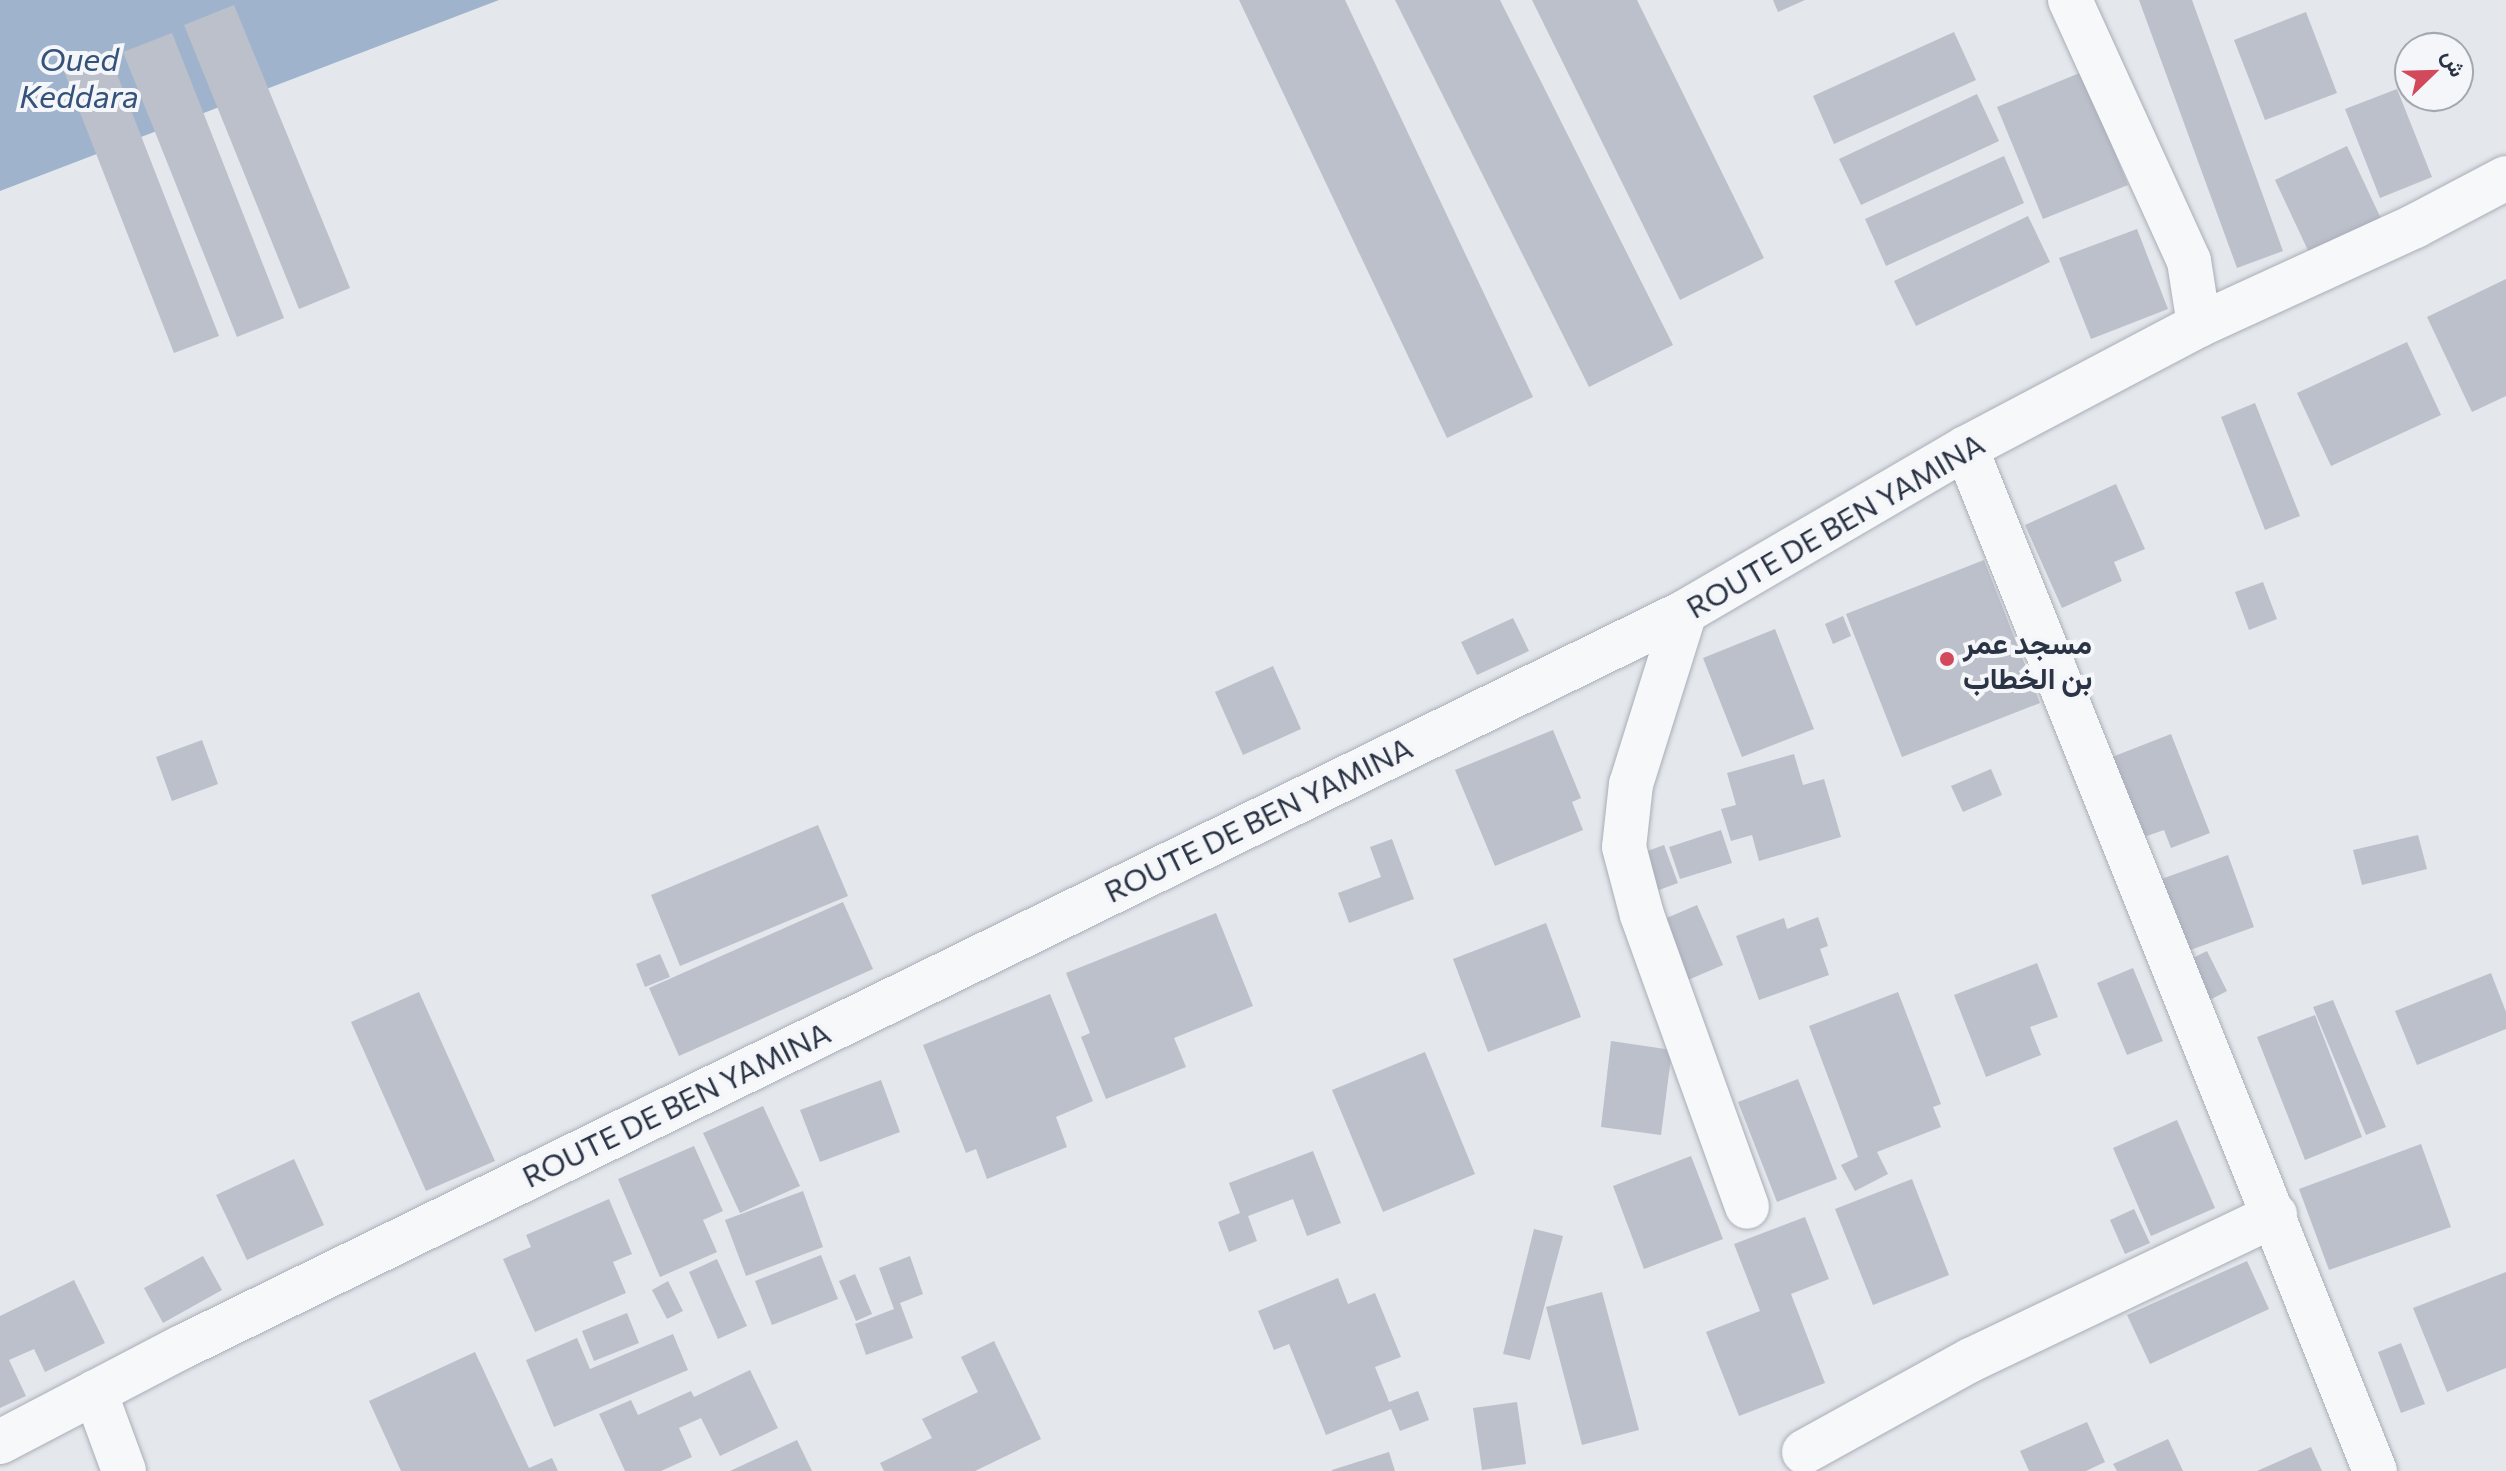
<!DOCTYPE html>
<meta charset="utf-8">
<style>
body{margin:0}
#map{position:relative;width:2506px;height:1471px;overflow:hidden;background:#e4e7ec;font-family:Commissioner,Vazirmatn,sans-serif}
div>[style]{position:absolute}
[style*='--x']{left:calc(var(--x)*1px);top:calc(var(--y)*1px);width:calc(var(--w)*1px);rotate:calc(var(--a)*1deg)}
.water>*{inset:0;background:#9fb4cc}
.building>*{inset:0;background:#bbc0ca}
.roads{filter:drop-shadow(0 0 2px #a9aeb7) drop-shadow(0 0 2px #a9aeb7)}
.minor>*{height:44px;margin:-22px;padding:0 22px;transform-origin:22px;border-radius:22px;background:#f7f8fa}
.dots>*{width:22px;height:22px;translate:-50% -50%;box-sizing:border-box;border:4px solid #f4f6f9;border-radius:50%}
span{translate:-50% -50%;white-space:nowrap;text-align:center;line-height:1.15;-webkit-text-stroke:8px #f4f6f9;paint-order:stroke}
.street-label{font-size:30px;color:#2b3445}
.poi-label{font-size:30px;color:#2b3445;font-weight:700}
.left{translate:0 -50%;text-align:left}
.water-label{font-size:32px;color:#34527a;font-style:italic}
.north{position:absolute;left:2394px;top:32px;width:80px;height:80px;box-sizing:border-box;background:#f4f6f9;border:2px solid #a4a8b1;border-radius:50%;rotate:67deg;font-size:22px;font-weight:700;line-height:32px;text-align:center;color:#2b3445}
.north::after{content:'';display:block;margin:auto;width:28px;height:36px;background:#d1495b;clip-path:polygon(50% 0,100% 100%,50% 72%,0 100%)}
</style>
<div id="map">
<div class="water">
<i style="clip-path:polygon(0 0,499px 0,0 191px)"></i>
</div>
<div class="building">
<i style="clip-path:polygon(1239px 0,1345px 0,1533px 397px,1447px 438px)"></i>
<i style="clip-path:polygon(1395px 0,1500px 0,1673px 345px,1589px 387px)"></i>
<i style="clip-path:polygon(1532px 0,1637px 0,1764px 258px,1680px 300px)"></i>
<i style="clip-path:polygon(1773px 0,1805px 0,1778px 12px)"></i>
<i style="clip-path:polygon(2139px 0,2192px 0,2283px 251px,2237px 268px)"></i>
<i style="clip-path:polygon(234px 5px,350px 288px,299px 309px,184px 25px)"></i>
<i style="clip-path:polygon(2306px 12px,2337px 93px,2265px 120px,2234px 40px)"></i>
<i style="clip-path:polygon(1954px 32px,1976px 80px,1834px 144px,1813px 96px)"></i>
<i style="clip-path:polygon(172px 33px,284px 318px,237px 337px,123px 52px)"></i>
<i style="clip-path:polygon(108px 51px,219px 336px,174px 353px,63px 69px)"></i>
<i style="clip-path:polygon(2082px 72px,2128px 185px,2043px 219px,1997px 107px)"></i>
<i style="clip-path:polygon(2397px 89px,2432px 177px,2380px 198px,2345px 109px)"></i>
<i style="clip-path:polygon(1977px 94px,1999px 141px,1861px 205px,1839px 159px)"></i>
<i style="clip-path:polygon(2347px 146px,2384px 225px,2312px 259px,2275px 180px)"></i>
<i style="clip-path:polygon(2004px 156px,2024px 203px,1886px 266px,1865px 219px)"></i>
<i style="clip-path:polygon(2028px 216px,2050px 262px,1916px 326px,1894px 281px)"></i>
<i style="clip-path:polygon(2137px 229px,2168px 309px,2091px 339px,2059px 258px)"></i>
<i style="clip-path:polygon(2506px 279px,2506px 396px,2472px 412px,2427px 317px)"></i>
<i style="clip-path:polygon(2407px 342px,2441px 415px,2331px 466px,2297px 393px)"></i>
<i style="clip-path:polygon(2255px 403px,2300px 516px,2265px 530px,2221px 417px)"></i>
<i style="clip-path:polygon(2116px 484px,2145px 549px,2114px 562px,2122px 581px,2062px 608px,2025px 525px)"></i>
<i style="clip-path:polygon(1984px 560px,2040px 703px,1902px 757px,1846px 614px)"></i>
<i style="clip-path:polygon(2263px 582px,2277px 619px,2249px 630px,2235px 592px)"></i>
<i style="clip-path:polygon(1843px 616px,1851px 636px,1833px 644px,1825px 624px)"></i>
<i style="clip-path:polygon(1513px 618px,1529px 651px,1477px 675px,1461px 642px)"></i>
<i style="clip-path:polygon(1775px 629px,1814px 729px,1742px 757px,1703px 658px)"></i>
<i style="clip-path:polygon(1273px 666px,1301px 729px,1243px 755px,1215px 692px)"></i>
<i style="clip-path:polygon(1553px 730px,1581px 798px,1572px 802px,1583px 830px,1495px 866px,1455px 770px)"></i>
<i style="clip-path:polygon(2171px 734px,2210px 833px,2171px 848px,2164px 830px,2144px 837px,2112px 757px)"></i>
<i style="clip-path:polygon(202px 740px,218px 784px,172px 801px,156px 757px)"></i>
<i style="clip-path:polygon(1794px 754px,1803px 785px,1824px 779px,1841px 837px,1759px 861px,1752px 835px,1731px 841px,1721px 809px,1736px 805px,1727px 773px)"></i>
<i style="clip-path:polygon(1991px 769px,2002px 795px,1963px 812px,1951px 786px)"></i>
<i style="clip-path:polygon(818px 825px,848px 896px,680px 966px,651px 895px)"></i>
<i style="clip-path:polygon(1721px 830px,1732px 863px,1680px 879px,1669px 847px)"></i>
<i style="clip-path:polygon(2418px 835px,2427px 869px,2362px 885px,2353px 850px)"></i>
<i style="clip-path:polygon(1392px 839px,1414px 899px,1349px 923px,1338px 893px,1381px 877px,1370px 847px)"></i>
<i style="clip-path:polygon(1664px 845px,1678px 883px,1648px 894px,1634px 856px)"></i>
<i style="clip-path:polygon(2228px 855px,2254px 927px,2182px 953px,2156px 881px)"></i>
<i style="clip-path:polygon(843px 902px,873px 969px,679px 1056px,649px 988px)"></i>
<i style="clip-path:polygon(1697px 905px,1723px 965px,1688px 980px,1662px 920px)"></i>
<i style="clip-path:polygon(1216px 913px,1253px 1006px,1174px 1038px,1186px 1067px,1106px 1099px,1081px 1037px,1090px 1033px,1066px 973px)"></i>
<i style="clip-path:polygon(1818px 917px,1828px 946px,1820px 949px,1829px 975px,1759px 1000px,1736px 936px,1784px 918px,1787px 929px)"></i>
<i style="clip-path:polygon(1546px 923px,1581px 1017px,1488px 1052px,1453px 959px)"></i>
<i style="clip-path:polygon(2207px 951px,2227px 991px,2202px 1004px,2181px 964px)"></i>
<i style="clip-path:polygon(660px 954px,670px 977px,645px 987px,636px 964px)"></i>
<i style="clip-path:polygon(2037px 963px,2058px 1017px,2030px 1027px,2041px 1055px,1986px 1077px,1954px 995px)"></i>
<i style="clip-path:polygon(2133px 968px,2163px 1041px,2127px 1055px,2097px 983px)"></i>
<i style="clip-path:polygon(2491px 973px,2506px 1012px,2506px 1029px,2417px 1065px,2395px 1011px)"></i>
<i style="clip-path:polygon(419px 992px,495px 1161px,426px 1191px,351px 1022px)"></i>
<i style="clip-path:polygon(1898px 992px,1941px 1104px,1933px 1107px,1941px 1127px,1877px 1152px,1888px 1174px,1855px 1191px,1841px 1165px,1858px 1157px,1809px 1026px)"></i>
<i style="clip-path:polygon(1050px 994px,1093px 1101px,1056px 1117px,1067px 1147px,987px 1179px,976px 1149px,966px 1153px,923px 1045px)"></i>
<i style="clip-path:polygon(2333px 1000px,2386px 1127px,2366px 1135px,2313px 1007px)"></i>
<i style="clip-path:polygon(2315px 1015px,2362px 1137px,2305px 1160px,2257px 1037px)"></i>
<i style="clip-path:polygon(1611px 1041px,1672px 1050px,1661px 1135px,1601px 1127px)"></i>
<i style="clip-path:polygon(1425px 1052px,1475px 1174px,1383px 1212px,1332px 1090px)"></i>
<i style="clip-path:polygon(1798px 1079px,1837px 1179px,1777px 1202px,1738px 1102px)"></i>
<i style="clip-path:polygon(881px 1080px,900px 1132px,820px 1162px,800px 1110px)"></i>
<i style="clip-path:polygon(763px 1106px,800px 1186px,740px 1213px,703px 1133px)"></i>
<i style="clip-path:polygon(2177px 1120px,2215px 1208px,2151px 1236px,2113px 1148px)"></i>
<i style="clip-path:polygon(2421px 1144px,2451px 1227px,2329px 1270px,2299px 1189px)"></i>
<i style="clip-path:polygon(694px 1146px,723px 1211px,703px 1220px,717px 1252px,660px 1277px,618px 1179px)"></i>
<i style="clip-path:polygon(1313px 1151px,1341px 1223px,1307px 1236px,1293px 1199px,1248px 1216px,1257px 1241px,1229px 1252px,1218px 1222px,1240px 1213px,1229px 1183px)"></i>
<i style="clip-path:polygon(1691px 1156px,1723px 1239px,1644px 1269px,1613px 1186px)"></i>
<i style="clip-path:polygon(294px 1159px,324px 1225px,247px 1260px,216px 1195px)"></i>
<i style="clip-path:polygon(1912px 1179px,1949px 1275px,1873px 1305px,1835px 1209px)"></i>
<i style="clip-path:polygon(803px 1191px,823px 1247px,746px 1276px,725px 1220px)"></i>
<i style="clip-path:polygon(609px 1199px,632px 1254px,613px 1262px,626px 1293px,535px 1332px,503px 1259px,531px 1247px,526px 1235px)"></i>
<i style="clip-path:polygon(2134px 1209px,2150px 1243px,2125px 1254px,2110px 1220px)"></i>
<i style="clip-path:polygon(1805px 1217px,1829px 1279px,1791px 1294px,1825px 1383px,1739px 1416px,1706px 1332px,1760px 1311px,1734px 1244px)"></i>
<i style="clip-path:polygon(1534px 1229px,1563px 1236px,1530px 1360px,1503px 1354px)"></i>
<i style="clip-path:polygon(821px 1255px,838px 1299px,772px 1325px,755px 1281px)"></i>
<i style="clip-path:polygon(203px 1256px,222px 1290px,163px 1323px,144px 1288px)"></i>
<i style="clip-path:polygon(910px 1256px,923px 1294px,900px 1303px,913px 1338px,866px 1355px,855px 1324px,894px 1309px,879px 1268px)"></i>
<i style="clip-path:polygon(717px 1259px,747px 1326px,718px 1339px,689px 1272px)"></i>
<i style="clip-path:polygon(2247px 1261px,2269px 1309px,2150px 1364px,2127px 1315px)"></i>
<i style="clip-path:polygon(2506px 1272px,2506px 1368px,2447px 1392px,2413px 1308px)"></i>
<i style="clip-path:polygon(855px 1274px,872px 1314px,856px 1321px,839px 1281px)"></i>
<i style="clip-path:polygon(1338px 1278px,1348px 1304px,1375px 1293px,1401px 1357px,1375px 1367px,1389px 1402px,1418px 1391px,1429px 1420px,1400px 1431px,1391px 1409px,1326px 1435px,1289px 1344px,1274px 1350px,1258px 1311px)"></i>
<i style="clip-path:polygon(74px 1280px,105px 1343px,45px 1372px,34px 1349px,9px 1360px,26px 1396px,0 1408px,0 1316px)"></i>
<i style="clip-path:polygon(668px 1281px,683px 1311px,667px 1319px,652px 1290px)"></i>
<i style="clip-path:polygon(1602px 1292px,1639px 1430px,1582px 1445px,1546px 1307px)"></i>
<i style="clip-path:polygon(627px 1313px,639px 1343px,594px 1361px,582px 1331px)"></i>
<i style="clip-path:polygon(673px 1334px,688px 1370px,554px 1427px,526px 1360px,577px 1338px,590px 1369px)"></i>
<i style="clip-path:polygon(994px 1341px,1041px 1439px,975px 1471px,884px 1471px,880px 1463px,932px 1438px,922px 1419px,978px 1392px,961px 1357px)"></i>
<i style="clip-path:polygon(2401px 1343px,2425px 1404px,2401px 1413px,2378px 1352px)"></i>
<i style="clip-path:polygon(475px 1352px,529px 1468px,552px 1458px,558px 1471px,401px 1471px,369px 1401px)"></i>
<i style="clip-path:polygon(750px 1370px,778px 1428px,720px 1456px,701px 1418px,679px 1428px,692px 1457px,661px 1471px,625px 1471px,599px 1414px,631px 1400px,638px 1415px,691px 1391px,694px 1397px)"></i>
<i style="clip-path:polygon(1517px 1402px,1526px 1464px,1482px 1470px,1473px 1408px)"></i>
<i style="clip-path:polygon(2087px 1422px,2105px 1462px,2086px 1471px,2029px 1471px,2020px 1451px)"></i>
<i style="clip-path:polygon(2168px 1439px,2183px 1471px,2117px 1471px,2113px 1464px)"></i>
<i style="clip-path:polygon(797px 1440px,812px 1471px,730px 1471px)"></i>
<i style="clip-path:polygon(2311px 1447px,2322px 1471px,2257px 1471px)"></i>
<i style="clip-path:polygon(1389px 1452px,1395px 1471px,1332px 1471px,1332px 1470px)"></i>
</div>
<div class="roads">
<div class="minor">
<i style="--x:2070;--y:0;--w:287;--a:65.5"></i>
<i style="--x:2189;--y:261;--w:65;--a:81.1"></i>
<i style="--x:1966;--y:448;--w:1102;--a:68.21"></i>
<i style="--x:1685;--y:612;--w:180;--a:107.4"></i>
<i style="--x:1631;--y:784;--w:63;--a:96.3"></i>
<i style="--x:1624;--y:847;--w:70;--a:75.2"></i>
<i style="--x:1642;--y:915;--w:310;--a:70.2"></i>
<i style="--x:95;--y:1392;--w:84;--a:69.8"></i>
<i style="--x:0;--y:1442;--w:205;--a:-27.6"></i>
<i style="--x:182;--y:1347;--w:1673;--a:-26.06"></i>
<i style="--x:1685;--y:612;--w:325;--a:-30.3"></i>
<i style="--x:1966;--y:448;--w:263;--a:-27.8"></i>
<i style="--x:2199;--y:325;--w:238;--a:-24.6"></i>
<i style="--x:2415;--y:226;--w:103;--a:-27.8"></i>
<i style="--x:1804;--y:1452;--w:191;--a:-28.9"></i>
<i style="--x:1971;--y:1360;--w:337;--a:-25.5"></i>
</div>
</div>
<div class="dots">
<i style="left:1947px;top:659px;background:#d1495b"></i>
</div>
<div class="street-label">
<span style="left:1835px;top:525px;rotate:-30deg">ROUTE DE BEN YAMINA</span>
<span style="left:1258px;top:819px;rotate:-26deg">ROUTE DE BEN YAMINA</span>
<span style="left:676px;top:1104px;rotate:-26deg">ROUTE DE BEN YAMINA</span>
</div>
<div class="poi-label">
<span class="left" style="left:1963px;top:659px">مسجد عمر<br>بن الخطاب</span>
</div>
<div class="water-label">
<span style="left:79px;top:77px">Oued<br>Keddara</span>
</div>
<div class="north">ش</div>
</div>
